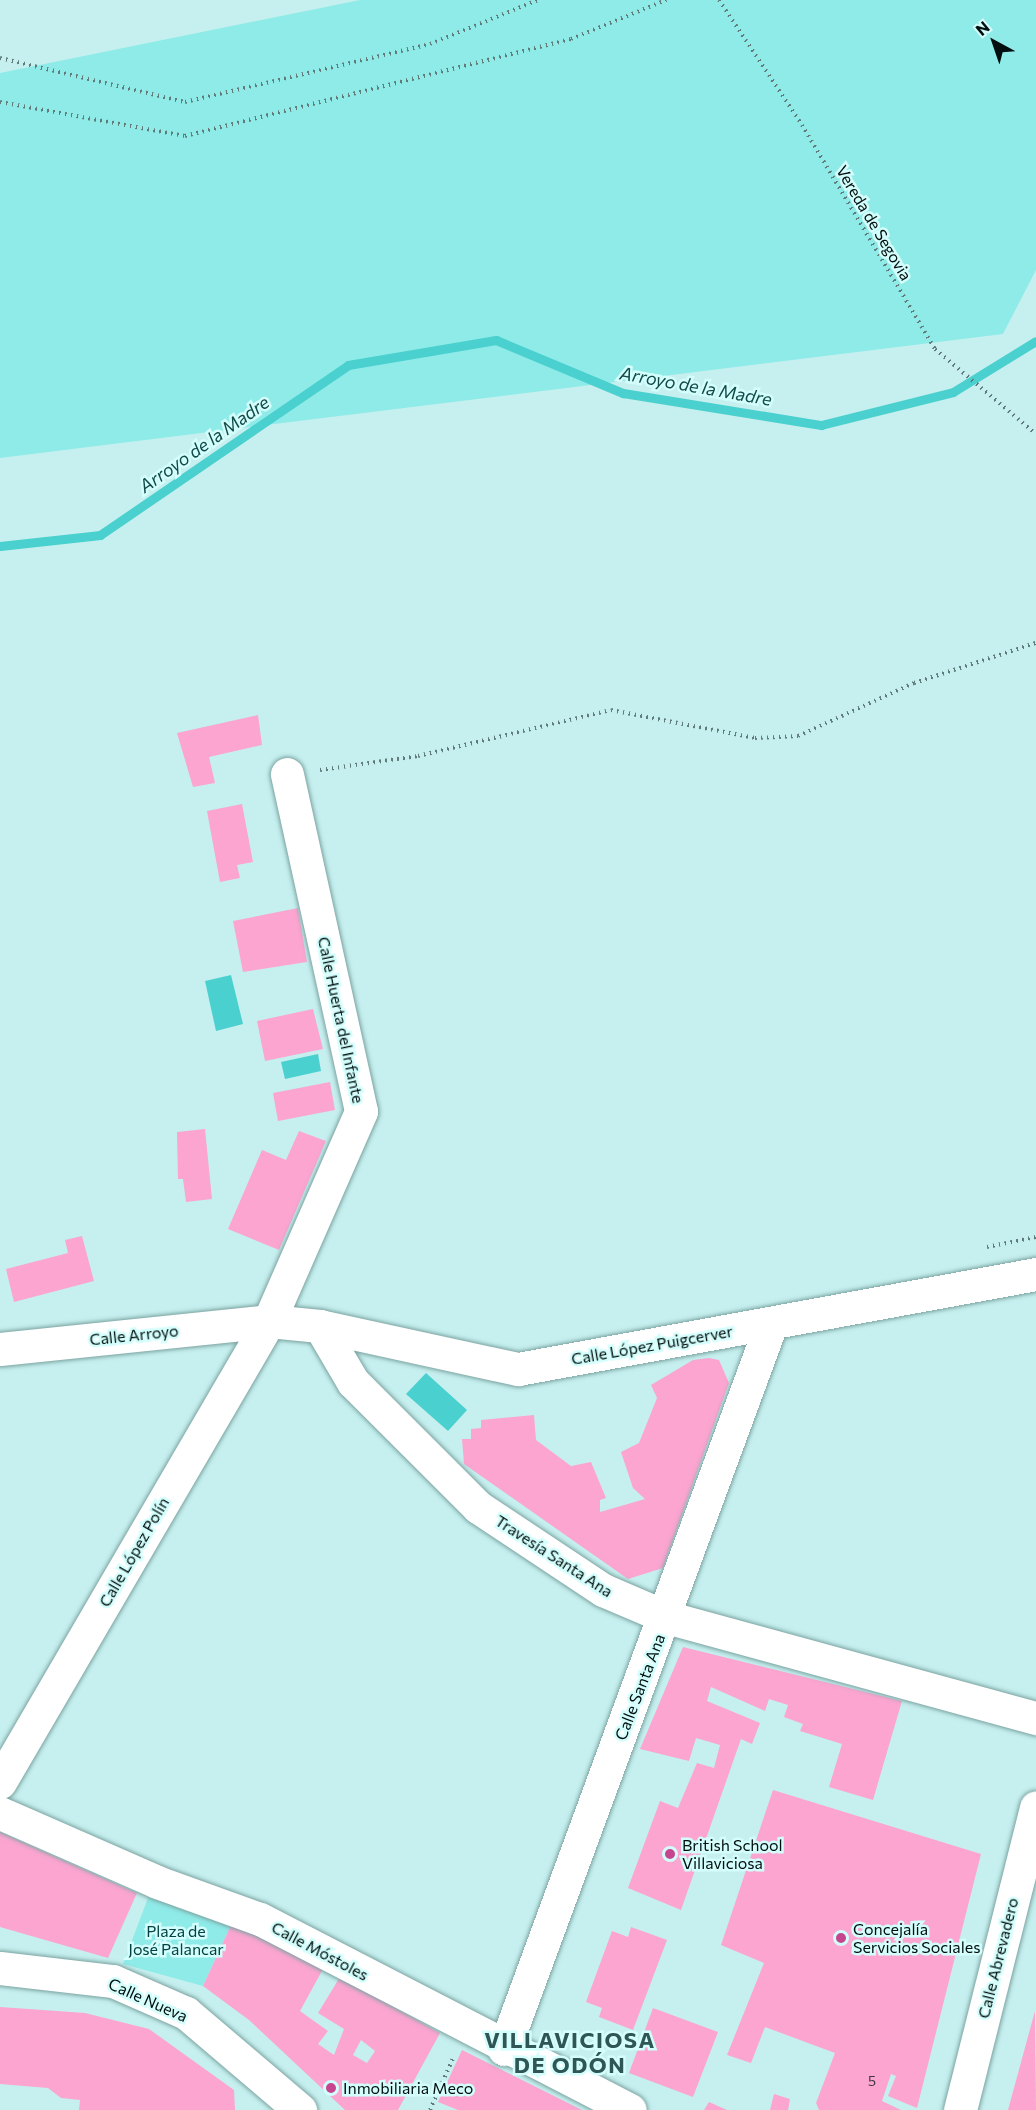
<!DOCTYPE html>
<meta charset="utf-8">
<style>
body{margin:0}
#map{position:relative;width:1036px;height:2110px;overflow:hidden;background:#c6f0ef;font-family:Commissioner,sans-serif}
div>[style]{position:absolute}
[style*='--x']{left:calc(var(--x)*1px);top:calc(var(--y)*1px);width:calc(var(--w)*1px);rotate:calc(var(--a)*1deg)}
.green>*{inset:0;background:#8febe8}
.water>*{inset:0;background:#4ad0ce}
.stream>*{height:9px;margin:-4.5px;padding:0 4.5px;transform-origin:4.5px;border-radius:4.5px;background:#4ad0ce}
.building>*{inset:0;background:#fba5d0}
.path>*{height:4px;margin-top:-2px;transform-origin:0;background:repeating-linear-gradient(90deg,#607b7a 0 1.5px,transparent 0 6px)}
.roads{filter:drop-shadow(0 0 2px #7ba3a1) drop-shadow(0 0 2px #7ba3a1)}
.minor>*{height:33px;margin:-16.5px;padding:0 16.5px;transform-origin:16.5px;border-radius:16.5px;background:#fff}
.dots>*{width:16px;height:16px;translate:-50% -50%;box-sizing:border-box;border:3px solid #d3fefc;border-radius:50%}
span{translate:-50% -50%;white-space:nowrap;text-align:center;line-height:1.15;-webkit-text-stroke:5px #d3fefc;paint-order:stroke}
.number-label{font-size:14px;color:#40343e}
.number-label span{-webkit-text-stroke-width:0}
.street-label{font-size:16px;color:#020f0e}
.poi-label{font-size:16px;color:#020f0e}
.left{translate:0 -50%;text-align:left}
.park-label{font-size:16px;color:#034242}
.water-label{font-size:18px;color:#104b4a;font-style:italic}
.district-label{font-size:22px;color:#2f5554;font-weight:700;letter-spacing:1.5px}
.north{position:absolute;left:964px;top:12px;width:60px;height:60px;-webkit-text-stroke:4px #d3fefc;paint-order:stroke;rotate:320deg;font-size:16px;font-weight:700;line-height:24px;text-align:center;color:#020f0e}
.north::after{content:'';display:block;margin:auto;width:21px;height:27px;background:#020f0e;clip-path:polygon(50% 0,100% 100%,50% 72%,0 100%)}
</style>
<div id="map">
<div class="green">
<i style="clip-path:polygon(360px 0,1036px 0,1036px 270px,1003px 334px,0 458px,0 73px)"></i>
<i style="clip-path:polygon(151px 1890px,232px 1923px,203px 1986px,123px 1964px)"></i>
</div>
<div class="water">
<i style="clip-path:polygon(231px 975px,243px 1024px,216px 1031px,205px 981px)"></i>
<i style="clip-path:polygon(318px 1054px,321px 1071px,285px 1079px,281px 1062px)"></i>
<i style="clip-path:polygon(426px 1373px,467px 1410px,448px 1431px,406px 1394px)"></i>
</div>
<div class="stream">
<i style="--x:0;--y:546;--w:101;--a:-6.3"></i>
<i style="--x:100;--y:535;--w:301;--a:-34.4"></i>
<i style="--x:348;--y:365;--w:150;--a:-9.6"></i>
<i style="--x:496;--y:340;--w:138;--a:22.7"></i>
<i style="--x:623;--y:393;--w:201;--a:9.2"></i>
<i style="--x:821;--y:425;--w:136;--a:-14"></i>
<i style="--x:953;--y:392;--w:97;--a:-31.6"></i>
</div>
<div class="building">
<i style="clip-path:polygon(258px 715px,262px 745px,209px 757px,215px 783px,193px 787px,177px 733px)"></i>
<i style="clip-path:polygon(242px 804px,253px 862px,237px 865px,240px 878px,220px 882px,207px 811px)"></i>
<i style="clip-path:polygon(298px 908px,307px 962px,243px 972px,233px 921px)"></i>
<i style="clip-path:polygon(313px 1009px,323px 1049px,265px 1061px,257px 1021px)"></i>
<i style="clip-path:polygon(330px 1082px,335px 1110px,278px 1121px,273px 1093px)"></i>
<i style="clip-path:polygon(205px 1129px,212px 1199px,186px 1202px,183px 1179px,178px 1179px,177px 1132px)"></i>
<i style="clip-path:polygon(299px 1131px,326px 1141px,279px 1250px,228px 1229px,262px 1150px,286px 1160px)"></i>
<i style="clip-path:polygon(82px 1236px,94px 1281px,14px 1302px,6px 1269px,68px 1253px,65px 1240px)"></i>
<i style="clip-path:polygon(709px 1358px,719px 1360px,729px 1383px,663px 1568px,628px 1579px,464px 1464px,462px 1439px,471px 1439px,471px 1429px,481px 1428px,481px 1420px,534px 1415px,536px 1440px,571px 1466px,591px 1462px,606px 1498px,600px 1500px,600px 1512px,645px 1499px,633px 1488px,621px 1452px,639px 1443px,657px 1398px,651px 1385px,693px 1360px)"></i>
<i style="clip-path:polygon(683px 1647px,902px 1701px,873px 1800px,829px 1787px,842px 1744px,800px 1731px,803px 1724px,784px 1717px,788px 1705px,769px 1699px,765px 1711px,711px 1687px,707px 1701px,760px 1723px,752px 1744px,741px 1739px,681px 1910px,628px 1888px,660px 1801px,678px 1808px,697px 1763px,714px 1768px,720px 1745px,696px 1738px,689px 1761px,640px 1749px)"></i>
<i style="clip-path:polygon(773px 1790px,981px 1854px,917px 2108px,888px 2096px,896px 2076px,891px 2074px,882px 2101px,901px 2110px,819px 2110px,816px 2103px,835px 2053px,765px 2027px,751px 2063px,727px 2055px,764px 1963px,721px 1945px)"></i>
<i style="clip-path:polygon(0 1832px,137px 1893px,108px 1958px,0 1927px)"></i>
<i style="clip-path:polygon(evenodd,232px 1923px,323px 1969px,300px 2011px,328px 2031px,318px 2044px,334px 2055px,344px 2029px,318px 2013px,340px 1977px,440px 2033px,398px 2110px,345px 2110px,249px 2020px,203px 1986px,232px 1923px,361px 2040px,375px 2051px,367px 2063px,353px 2055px,361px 2040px)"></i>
<i style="clip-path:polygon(631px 1927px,667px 1940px,633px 2030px,599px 2017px,602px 2008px,586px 2002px,612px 1931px,628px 1937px)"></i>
<i style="clip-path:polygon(0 2007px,85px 2013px,149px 2029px,234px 2090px,235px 2110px,79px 2110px,80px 2100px,61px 2098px,48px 2088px,0 2084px)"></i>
<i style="clip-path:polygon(653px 2008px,718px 2032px,693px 2097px,629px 2073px)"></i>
<i style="clip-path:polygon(1035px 2011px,1036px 2110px,1008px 2110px)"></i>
<i style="clip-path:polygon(462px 2050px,582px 2110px,458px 2110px,438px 2102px)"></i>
<i style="clip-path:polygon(774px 2094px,790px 2099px,788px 2110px,770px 2110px)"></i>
<i style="clip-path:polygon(709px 2102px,727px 2110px,704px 2110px)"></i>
</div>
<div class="path">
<i style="--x:719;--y:0;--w:150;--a:56.4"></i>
<i style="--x:802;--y:125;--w:261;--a:59.3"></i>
<i style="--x:935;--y:349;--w:132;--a:40.1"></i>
<i style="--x:0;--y:58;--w:190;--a:13.4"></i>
<i style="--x:185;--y:102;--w:252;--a:-13.3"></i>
<i style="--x:430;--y:44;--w:117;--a:-22.2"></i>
<i style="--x:0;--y:102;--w:188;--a:10.4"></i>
<i style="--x:185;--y:136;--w:398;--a:-14.1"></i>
<i style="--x:571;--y:39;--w:103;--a:-22.3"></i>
<i style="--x:320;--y:770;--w:99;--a:-8.1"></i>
<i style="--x:418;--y:756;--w:198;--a:-13.4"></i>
<i style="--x:611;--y:710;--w:147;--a:11"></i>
<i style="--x:755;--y:738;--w:43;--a:-2.7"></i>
<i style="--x:798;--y:736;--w:128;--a:-24.6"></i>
<i style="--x:914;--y:683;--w:128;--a:-18.2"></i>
<i style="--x:987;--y:1247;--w:50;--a:-11.5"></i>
<i style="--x:430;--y:2110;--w:59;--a:-66"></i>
</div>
<div class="roads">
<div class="minor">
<i style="--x:320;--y:1326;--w:65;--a:59.5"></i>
<i style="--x:353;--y:1382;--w:177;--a:45"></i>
<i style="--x:478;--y:1507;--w:150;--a:33.6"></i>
<i style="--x:603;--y:1590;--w:69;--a:23.2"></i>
<i style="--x:666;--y:1617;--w:384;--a:15.3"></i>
<i style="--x:0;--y:1349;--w:270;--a:-5.9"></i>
<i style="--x:269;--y:1321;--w:51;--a:5.6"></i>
<i style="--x:320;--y:1326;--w:203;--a:12.3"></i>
<i style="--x:518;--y:1369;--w:527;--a:-10.39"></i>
<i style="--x:0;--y:1782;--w:534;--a:-59.74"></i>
<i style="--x:269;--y:1321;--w:229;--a:-66.3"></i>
<i style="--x:361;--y:1111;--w:345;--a:-102.4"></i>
<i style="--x:0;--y:1813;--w:171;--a:23.7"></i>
<i style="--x:157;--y:1882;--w:109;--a:19.8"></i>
<i style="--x:260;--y:1919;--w:416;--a:27.3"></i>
<i style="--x:0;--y:1968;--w:114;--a:6.6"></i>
<i style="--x:113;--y:1981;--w:80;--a:23.7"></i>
<i style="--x:186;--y:2013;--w:150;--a:40.4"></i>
<i style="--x:504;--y:2049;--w:773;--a:-69.78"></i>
<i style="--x:960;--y:2110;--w:312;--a:-75.9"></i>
</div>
</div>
<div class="dots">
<i style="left:670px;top:1854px;background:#c6458f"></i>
<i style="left:841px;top:1938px;background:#c6458f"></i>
<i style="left:331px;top:2088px;background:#c6458f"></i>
</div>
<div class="number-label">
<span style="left:872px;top:2081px">5</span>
</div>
<div class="street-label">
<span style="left:874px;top:223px;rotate:59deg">Vereda de Segovia</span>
<span style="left:341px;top:1020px;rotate:78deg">Calle Huerta del Infante</span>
<span style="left:134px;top:1335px;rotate:-6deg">Calle Arroyo</span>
<span style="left:652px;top:1345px;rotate:-10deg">Calle López Puigcerver</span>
<span style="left:134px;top:1552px;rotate:-60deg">Calle López Polín</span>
<span style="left:554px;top:1556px;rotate:33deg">Travesía Santa Ana</span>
<span style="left:640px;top:1687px;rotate:-69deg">Calle Santa Ana</span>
<span style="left:320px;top:1951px;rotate:28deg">Calle Móstoles</span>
<span style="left:998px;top:1958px;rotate:-76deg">Calle Abrevadero</span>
<span style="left:148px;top:2000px;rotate:24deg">Calle Nueva</span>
</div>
<div class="poi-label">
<span class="left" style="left:682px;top:1854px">British School<br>Villaviciosa</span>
<span class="left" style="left:853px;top:1938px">Concejalía<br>Servicios Sociales</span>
<span class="left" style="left:343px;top:2088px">Inmobiliaria Meco</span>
</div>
<div class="park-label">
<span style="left:176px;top:1940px">Plaza de<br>José Palancar</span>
</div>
<div class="water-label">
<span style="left:696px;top:386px;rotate:10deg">Arroyo de la Madre</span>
<span style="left:204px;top:444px;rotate:-35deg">Arroyo de la Madre</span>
</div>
<div class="district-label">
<span style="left:570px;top:2052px">VILLAVICIOSA<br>DE ODÓN</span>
</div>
<div class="north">N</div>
</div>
